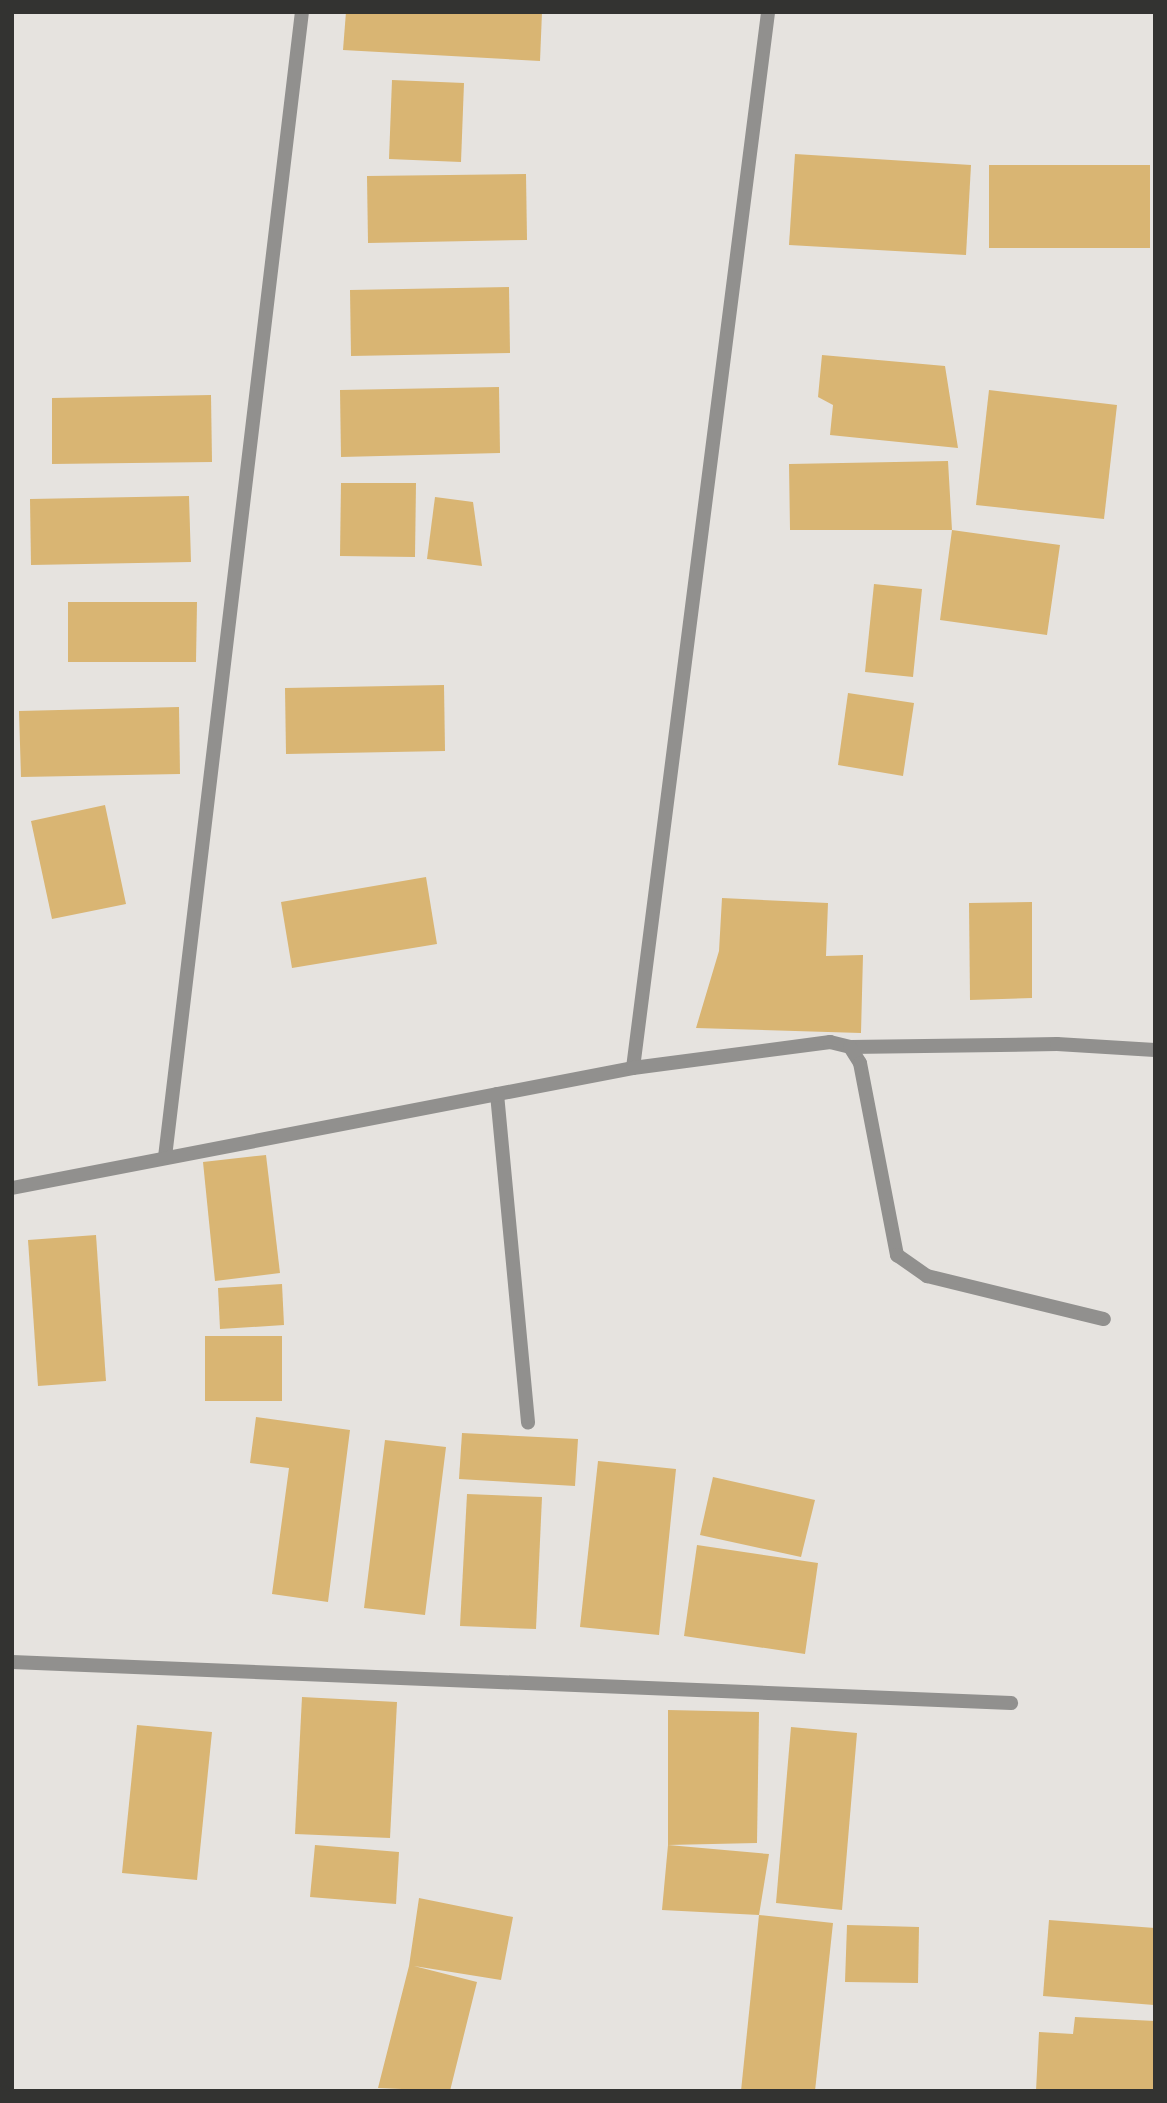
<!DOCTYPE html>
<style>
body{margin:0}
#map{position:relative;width:1167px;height:2103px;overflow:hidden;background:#e6e3df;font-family:Commissioner,sans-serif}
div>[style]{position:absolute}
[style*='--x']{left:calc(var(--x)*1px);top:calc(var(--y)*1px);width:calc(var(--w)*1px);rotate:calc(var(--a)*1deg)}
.building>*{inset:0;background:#d9b573}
.minor>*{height:14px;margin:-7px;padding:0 7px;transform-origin:7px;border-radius:7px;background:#91908e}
span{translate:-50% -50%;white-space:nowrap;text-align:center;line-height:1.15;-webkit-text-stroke:7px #f3f1ec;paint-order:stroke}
.frame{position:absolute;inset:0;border:14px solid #333331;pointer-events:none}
</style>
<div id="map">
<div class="building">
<i style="clip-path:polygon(346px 12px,542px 12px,540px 61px,343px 50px)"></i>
<i style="clip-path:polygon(392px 80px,464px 83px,461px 162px,389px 159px)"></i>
<i style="clip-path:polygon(795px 154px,971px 165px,966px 255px,789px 245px)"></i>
<i style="clip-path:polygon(989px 165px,1150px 165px,1150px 248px,989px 248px)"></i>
<i style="clip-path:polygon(526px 174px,527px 240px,368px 243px,367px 176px)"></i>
<i style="clip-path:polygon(509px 287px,510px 353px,351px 356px,350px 290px)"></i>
<i style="clip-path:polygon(822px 355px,945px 366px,958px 448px,830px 435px,833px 405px,818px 397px)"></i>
<i style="clip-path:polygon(499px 387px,500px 453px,341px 457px,340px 390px)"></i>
<i style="clip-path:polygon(989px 390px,1117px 405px,1104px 519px,976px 505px)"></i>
<i style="clip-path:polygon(211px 395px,212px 462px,52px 464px,52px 398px)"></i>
<i style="clip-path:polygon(948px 461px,952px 530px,1060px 545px,1047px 635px,940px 620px,952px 530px,790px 530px,789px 464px)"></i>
<i style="clip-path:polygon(341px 483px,416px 483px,415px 557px,340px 556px)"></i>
<i style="clip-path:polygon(189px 496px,191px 562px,31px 565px,30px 499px)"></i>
<i style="clip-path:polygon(435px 497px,473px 502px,482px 566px,427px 559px)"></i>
<i style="clip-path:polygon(874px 584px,922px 589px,913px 677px,865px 672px)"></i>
<i style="clip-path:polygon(68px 602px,197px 602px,196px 662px,68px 662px)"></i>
<i style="clip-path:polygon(444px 685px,445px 751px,286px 754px,285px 688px)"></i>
<i style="clip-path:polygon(848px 693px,914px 703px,903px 776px,838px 765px)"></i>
<i style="clip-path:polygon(179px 707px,180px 774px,21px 777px,19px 711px)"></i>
<i style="clip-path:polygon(105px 805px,126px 904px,52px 919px,31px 821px)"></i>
<i style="clip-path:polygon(426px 877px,437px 944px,292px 968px,281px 902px)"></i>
<i style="clip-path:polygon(722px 898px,828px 903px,826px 956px,863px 955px,861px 1033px,696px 1028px,719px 951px)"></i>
<i style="clip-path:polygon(1032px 902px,1032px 998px,970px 1000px,969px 903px)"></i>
<i style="clip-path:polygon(266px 1155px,280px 1273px,215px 1281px,203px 1162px)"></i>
<i style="clip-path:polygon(96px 1235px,106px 1381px,38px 1386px,28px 1240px)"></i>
<i style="clip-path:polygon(282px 1284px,284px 1325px,220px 1329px,218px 1288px)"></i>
<i style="clip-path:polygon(205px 1336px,282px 1336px,282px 1401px,205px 1401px)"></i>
<i style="clip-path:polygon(256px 1417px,350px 1430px,328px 1602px,272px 1594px,289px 1468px,250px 1463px)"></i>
<i style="clip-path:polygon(462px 1433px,578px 1439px,575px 1486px,459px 1479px)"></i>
<i style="clip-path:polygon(385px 1440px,446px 1447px,425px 1615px,364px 1608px)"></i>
<i style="clip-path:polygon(598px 1461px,676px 1469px,659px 1635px,580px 1627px)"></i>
<i style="clip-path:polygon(713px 1477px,815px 1500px,801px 1557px,700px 1535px)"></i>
<i style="clip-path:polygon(467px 1494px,542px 1497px,536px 1629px,460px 1626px)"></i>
<i style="clip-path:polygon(697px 1545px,818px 1563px,805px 1654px,684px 1636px)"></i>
<i style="clip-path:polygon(302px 1697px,397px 1702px,390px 1838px,295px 1834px)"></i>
<i style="clip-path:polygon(668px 1710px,759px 1712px,757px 1843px,668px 1845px)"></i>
<i style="clip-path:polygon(137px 1725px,212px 1732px,197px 1880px,122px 1873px)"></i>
<i style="clip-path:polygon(791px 1727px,857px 1733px,842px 1910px,776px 1903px)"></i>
<i style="clip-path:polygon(315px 1845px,399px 1852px,396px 1904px,310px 1897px)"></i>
<i style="clip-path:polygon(668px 1845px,769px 1854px,759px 1915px,662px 1910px)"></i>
<i style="clip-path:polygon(419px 1898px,513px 1917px,501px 1980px,414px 1966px,477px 1982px,450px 2091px,378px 2088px,409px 1966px)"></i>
<i style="clip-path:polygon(759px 1915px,833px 1923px,815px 2091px,741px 2091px)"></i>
<i style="clip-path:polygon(1049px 1920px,1155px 1928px,1154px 2005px,1043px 1996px)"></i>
<i style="clip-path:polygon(847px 1925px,919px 1927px,918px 1983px,845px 1982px)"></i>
<i style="clip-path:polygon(1075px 2017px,1155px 2021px,1155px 2091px,1036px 2091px,1039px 2032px,1073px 2034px)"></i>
</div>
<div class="minor">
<i style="--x:850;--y:1047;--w:207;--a:-0.8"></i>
<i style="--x:1057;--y:1044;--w:98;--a:3.5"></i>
<i style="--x:633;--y:1068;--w:1065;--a:-82.71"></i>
<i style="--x:497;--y:1094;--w:330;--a:84.6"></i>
<i style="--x:165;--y:1157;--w:1153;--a:-83.18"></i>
<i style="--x:12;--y:1188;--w:632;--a:-10.94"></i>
<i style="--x:633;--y:1068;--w:199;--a:-7.5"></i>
<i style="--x:830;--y:1042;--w:21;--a:14"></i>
<i style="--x:850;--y:1047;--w:19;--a:58"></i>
<i style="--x:860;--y:1063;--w:196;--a:79.1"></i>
<i style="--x:897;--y:1255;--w:37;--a:35"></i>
<i style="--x:927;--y:1276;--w:182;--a:13.7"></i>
<i style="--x:12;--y:1662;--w:1000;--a:2.35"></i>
</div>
<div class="frame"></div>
</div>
